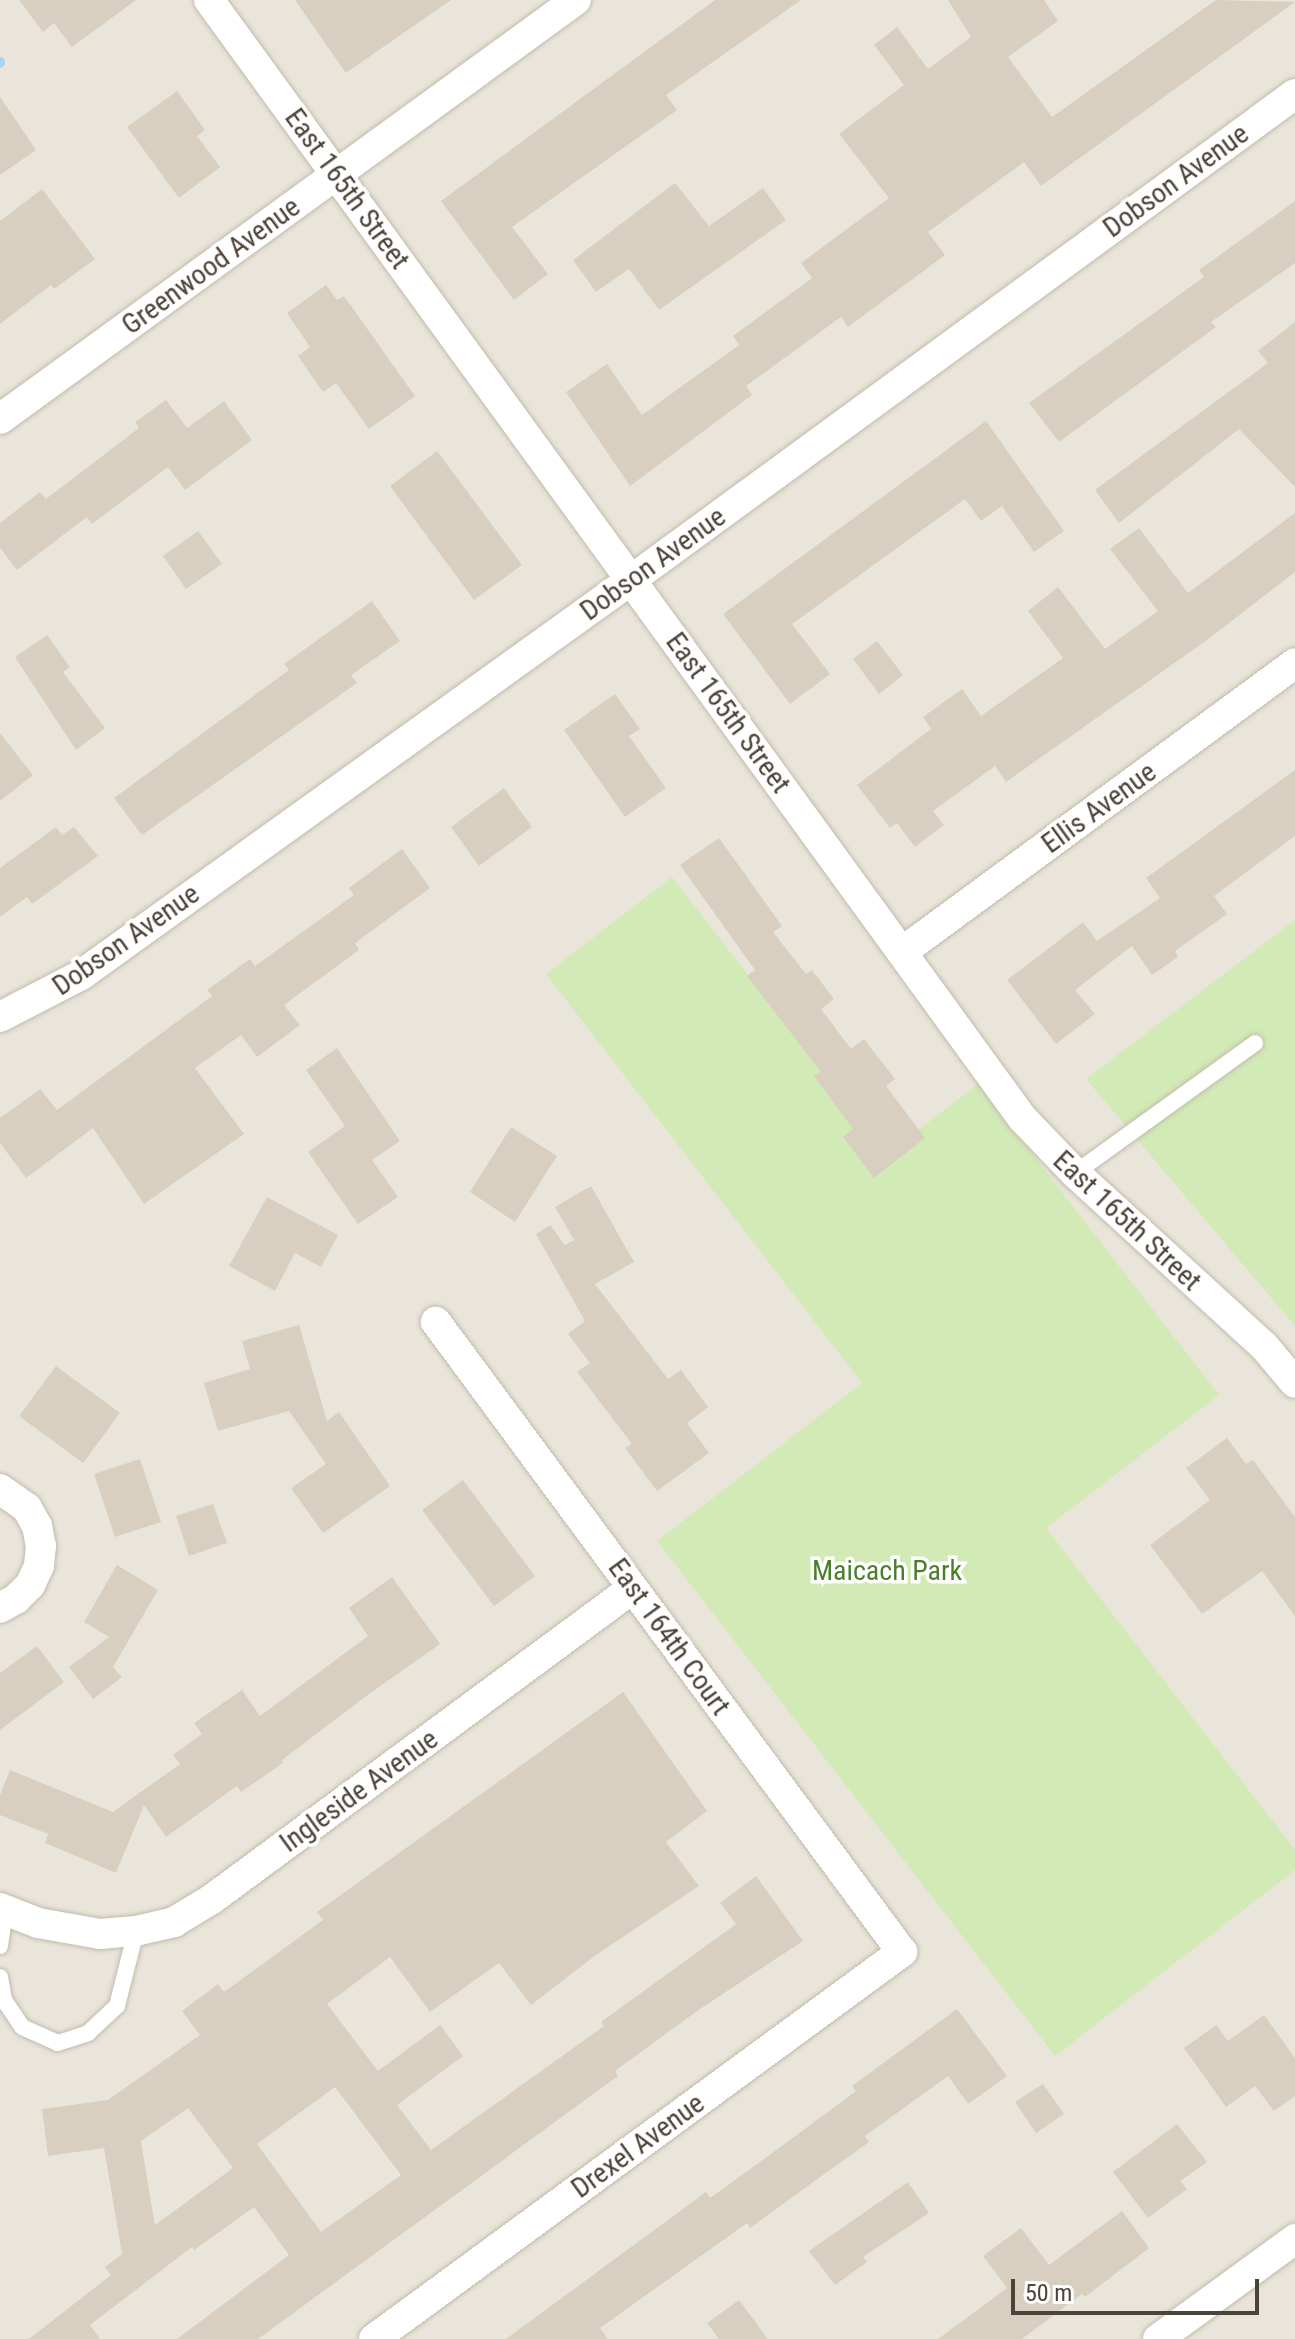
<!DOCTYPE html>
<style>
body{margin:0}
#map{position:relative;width:1295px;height:2339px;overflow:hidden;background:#f6f3ec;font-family:"Roboto Condensed",sans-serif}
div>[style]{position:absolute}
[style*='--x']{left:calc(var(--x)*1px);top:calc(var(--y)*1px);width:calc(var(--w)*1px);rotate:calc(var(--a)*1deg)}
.residential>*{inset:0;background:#eae5da}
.green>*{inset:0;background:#d2eab5}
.stream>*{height:10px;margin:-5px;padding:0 5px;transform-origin:5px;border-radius:5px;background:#a9d4f2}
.building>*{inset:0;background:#d8cfc1}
.roads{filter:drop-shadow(0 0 2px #c2bbae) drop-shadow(0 0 2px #c2bbae)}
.lane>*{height:16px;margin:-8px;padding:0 8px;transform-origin:8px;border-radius:8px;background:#fff}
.street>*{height:30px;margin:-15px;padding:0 15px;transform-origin:15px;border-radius:15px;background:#fff}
span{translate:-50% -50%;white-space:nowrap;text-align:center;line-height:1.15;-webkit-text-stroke:7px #fff;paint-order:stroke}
.street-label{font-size:28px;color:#4b4439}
.park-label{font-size:28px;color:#4a7f2a}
.scale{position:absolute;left:1011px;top:2279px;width:248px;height:36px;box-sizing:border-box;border:4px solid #4b4439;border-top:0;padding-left:10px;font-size:24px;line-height:28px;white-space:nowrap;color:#4b4439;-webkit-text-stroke:6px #fff;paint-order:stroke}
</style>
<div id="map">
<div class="residential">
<i style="clip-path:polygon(0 0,1295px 0,1295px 2339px,0 2339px)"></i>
</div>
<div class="green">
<i style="clip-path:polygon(672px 877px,887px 1154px,978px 1084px,1219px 1395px,1046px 1528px,1295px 1850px,1295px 1870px,1055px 2056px,657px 1541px,862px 1383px,546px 974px)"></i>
<i style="clip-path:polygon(1295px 920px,1295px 1326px,1086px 1079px)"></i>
</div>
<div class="stream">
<i style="--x:0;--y:62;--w:1;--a:90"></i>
</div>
<div class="building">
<i style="clip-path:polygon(19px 0,136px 0,72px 47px,54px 23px,43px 32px)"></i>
<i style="clip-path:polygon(295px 0,451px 0,346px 73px)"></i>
<i style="clip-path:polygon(715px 0,801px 0,666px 95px,677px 110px,512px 227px,548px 274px,514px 300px,441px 201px)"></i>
<i style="clip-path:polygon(948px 0,1044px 0,1058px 21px,1008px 57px,1052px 117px,1216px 0,1295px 2px,1041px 186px,1024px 162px,928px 232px,945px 255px,848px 327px,841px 317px,746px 386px,752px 395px,630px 486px,566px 392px,607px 364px,642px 415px,739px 345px,733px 336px,812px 278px,801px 263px,889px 198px,839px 134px,904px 85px,874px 45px,897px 27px,928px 69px,971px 37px)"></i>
<i style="clip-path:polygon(177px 91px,205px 130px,197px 136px,220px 167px,179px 198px,127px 127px)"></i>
<i style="clip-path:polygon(0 97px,36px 150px,0 175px)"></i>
<i style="clip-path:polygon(675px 183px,709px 226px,763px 188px,786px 220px,659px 310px,629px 269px,596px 292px,573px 260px)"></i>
<i style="clip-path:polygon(42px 189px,95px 259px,54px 289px,51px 285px,0 324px,0 221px)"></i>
<i style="clip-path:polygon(1295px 201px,1295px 263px,1211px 322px,1216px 327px,1059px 442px,1029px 403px,1204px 277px,1199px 270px)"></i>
<i style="clip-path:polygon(326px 285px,337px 300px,344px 296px,415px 396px,369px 429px,336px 383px,323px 392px,298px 356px,310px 347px,287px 313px)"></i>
<i style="clip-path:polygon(1295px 322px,1295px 487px,1239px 429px,1119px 523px,1095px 490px,1268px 363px,1258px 351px)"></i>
<i style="clip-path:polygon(166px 400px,187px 428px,224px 401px,252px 440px,185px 490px,168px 467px,92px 524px,87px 517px,17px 570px,0 548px,0 523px,40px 492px,46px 499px,139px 428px,135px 422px)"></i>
<i style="clip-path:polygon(986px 421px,1064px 531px,1034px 552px,1002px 506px,981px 521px,965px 499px,792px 624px,830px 674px,790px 704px,723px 614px)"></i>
<i style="clip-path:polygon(437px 451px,522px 565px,474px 600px,390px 486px)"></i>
<i style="clip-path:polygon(1295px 513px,1295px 572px,1207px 640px,1006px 782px,995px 766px,933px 811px,944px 825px,915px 847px,897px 823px,890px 828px,857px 785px,931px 729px,923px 717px,962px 689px,981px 716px,1063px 658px,1028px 611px,1058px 587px,1105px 649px,1158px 611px,1110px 549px,1139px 528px,1188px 593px)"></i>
<i style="clip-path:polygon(198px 531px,222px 564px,186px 589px,163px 556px)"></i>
<i style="clip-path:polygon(372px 601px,400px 641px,351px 675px,357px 683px,142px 835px,114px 798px,289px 670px,284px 664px)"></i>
<i style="clip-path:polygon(47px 635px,70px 667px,63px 672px,105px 728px,76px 750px,15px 657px)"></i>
<i style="clip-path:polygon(877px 641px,903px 675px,879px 694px,853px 659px)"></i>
<i style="clip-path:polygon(615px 694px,640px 729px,629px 736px,666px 788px,625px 817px,564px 730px)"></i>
<i style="clip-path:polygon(0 733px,33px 775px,0 801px)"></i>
<i style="clip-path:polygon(1295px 770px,1295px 836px,1214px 896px,1227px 914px,1175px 951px,1178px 957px,1152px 975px,1132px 946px,1075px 990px,1095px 1014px,1056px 1044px,1007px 980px,1083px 922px,1097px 941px,1160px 898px,1146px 878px)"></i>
<i style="clip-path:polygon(504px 788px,532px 827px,479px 866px,451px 827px)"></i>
<i style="clip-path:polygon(56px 827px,62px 835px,74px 827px,98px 856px,32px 904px,27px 897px,0 917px,0 868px)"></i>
<i style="clip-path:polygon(719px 838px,782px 926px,773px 932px,806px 974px,812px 970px,834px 999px,821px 1009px,851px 1049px,864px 1039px,895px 1079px,886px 1086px,925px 1138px,874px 1178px,843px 1137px,853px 1129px,814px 1076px,821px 1072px,747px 976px,755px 970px,680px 865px)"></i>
<i style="clip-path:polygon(402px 849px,430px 888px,355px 943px,359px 950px,284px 1005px,300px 1025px,257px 1057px,241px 1035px,195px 1068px,244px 1134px,144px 1204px,93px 1128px,26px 1178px,0 1143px,0 1118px,40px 1089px,57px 1110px,212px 996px,207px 990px,250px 959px,255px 966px,354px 895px,349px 888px)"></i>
<i style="clip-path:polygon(337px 1048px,400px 1141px,372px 1160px,398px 1197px,358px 1224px,308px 1152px,345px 1126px,306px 1070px)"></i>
<i style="clip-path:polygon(511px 1127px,557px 1156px,515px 1222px,470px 1192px)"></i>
<i style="clip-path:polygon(591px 1186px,634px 1262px,595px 1284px,668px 1379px,681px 1370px,708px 1407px,687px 1423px,709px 1453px,657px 1491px,625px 1448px,632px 1444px,577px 1372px,590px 1363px,568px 1334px,585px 1321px,536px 1234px,550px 1225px,565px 1245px,574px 1240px,555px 1207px)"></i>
<i style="clip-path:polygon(267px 1197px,338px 1235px,321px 1267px,295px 1253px,275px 1291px,229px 1266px)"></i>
<i style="clip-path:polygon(299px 1325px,327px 1421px,339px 1412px,390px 1486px,323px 1533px,291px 1488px,326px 1464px,289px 1411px,218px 1431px,204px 1383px,250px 1369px,242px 1341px)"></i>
<i style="clip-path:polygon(56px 1366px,120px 1413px,83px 1463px,19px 1416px)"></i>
<i style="clip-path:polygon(1227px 1438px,1246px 1464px,1253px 1460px,1295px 1517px,1295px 1616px,1262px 1571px,1202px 1614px,1150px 1545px,1210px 1500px,1186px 1468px)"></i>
<i style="clip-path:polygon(140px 1459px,161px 1522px,115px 1537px,94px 1474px)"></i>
<i style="clip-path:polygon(463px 1480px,535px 1576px,494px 1606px,422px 1510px)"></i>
<i style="clip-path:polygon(213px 1504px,227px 1543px,189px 1556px,176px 1516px)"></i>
<i style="clip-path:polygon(117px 1565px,158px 1590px,113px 1667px,122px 1677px,93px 1699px,69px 1667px,109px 1637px,84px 1622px)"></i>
<i style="clip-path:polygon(392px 1577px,440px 1644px,369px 1694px,282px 1760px,283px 1763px,241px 1792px,237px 1786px,166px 1837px,144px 1805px,116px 1873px,45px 1843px,48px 1834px,0 1815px,0 1795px,10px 1770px,113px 1812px,180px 1764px,173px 1755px,202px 1734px,194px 1723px,242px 1690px,260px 1716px,368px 1636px,349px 1608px)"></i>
<i style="clip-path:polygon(37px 1646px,64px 1682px,0 1730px,0 1673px)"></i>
<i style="clip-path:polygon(evenodd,623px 1692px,707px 1811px,666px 1842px,699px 1886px,596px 1955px,531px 2005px,499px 1963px,430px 2012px,390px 1957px,327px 2004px,378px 2071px,440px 2025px,463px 2056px,397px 2105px,431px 2150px,604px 2026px,601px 2022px,736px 1924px,720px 1903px,756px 1876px,803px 1941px,697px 2011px,615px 2071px,618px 2076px,258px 2339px,177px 2339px,289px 2255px,254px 2207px,194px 2250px,192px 2247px,90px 2325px,100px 2339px,29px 2339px,111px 2275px,105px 2267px,122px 2254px,104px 2148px,48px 2156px,42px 2109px,108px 2100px,200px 2035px,182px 2011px,218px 1984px,224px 1992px,323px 1920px,317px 1912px,623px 1692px,335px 2087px,401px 2175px,321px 2232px,257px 2144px,335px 2087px,623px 1692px,188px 2108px,233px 2168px,155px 2225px,141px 2141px,188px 2108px)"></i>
<i style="clip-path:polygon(957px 2009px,1007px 2076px,968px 2104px,948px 2076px,865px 2136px,869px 2142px,816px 2180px,750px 2228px,747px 2223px,600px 2328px,608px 2339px,506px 2339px,706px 2192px,710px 2198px,775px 2151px,856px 2091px,852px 2086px)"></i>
<i style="clip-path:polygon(1264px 2015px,1295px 2058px,1295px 2096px,1274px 2111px,1255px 2086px,1226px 2107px,1184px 2048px,1216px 2025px,1228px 2041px)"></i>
<i style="clip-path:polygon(1043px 2084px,1064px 2114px,1036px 2133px,1015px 2102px)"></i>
<i style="clip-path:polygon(1177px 2124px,1207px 2162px,1180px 2181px,1187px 2189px,1148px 2218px,1113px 2172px)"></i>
<i style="clip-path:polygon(908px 2182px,929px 2213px,863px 2257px,867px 2262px,835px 2285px,809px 2251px)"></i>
<i style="clip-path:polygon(1122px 2211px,1149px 2248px,1085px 2297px,1082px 2294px,1022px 2339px,938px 2339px,1007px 2288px,983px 2256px,1021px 2228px,1049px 2265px)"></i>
<i style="clip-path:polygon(739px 2300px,768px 2339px,719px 2339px,707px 2323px)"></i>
</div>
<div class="roads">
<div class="lane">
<i style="--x:1075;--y:1173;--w:222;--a:-35.8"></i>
<i style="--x:0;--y:1946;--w:35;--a:-82"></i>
<i style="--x:0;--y:1977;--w:23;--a:80"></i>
<i style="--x:4;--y:2000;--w:32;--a:56"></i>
<i style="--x:22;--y:2027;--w:39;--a:24"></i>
<i style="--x:58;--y:2043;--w:32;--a:-18"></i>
<i style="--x:88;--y:2033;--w:40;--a:-43"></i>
<i style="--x:117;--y:2006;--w:77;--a:-75.8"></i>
</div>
<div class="street">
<i style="--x:209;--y:0;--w:1384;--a:53.97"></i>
<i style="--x:1023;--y:1119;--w:75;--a:46.1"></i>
<i style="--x:1075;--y:1173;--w:256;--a:42.5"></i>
<i style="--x:1264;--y:1346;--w:48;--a:50"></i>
<i style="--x:0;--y:419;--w:712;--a:-36.03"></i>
<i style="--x:902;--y:952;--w:488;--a:-36.3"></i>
<i style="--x:0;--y:1017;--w:91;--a:-27.4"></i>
<i style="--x:81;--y:975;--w:677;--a:-35.69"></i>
<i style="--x:631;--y:580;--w:823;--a:-36.2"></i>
<i style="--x:0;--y:1489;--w:33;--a:35"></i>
<i style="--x:27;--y:1508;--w:21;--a:61"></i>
<i style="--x:37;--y:1526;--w:20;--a:79"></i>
<i style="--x:41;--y:1546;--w:20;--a:96"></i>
<i style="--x:39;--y:1566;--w:21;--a:115"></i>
<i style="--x:30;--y:1585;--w:20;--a:135"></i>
<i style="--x:16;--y:1599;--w:18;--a:151"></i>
<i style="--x:0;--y:1908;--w:41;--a:21.5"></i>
<i style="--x:38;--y:1923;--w:63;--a:10.1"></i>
<i style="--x:100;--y:1934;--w:36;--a:-5"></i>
<i style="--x:136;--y:1931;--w:39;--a:-13"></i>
<i style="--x:174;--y:1922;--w:44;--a:-31.2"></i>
<i style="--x:212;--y:1899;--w:523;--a:-36.45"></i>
<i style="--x:374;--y:2339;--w:655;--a:-36.24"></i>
<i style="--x:902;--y:1952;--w:784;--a:-126.49"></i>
<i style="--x:1158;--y:2339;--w:170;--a:-36.1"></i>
</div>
</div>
<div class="street-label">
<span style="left:1176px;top:181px;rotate:-36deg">Dobson Avenue</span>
<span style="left:347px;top:189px;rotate:54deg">East 165th Street</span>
<span style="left:211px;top:266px;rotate:-36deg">Greenwood Avenue</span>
<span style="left:653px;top:564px;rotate:-36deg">Dobson Avenue</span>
<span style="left:728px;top:713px;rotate:54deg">East 165th Street</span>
<span style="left:1099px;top:808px;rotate:-36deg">Ellis Avenue</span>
<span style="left:126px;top:940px;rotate:-35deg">Dobson Avenue</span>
<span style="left:1127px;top:1221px;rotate:43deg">East 165th Street</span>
<span style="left:669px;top:1637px;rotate:54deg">East 164th Court</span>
<span style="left:359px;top:1791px;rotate:-36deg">Ingleside Avenue</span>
<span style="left:638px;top:2146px;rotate:-36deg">Drexel Avenue</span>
</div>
<div class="park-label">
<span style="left:887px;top:1571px">Maicach Park</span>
</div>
<div class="scale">50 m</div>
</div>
